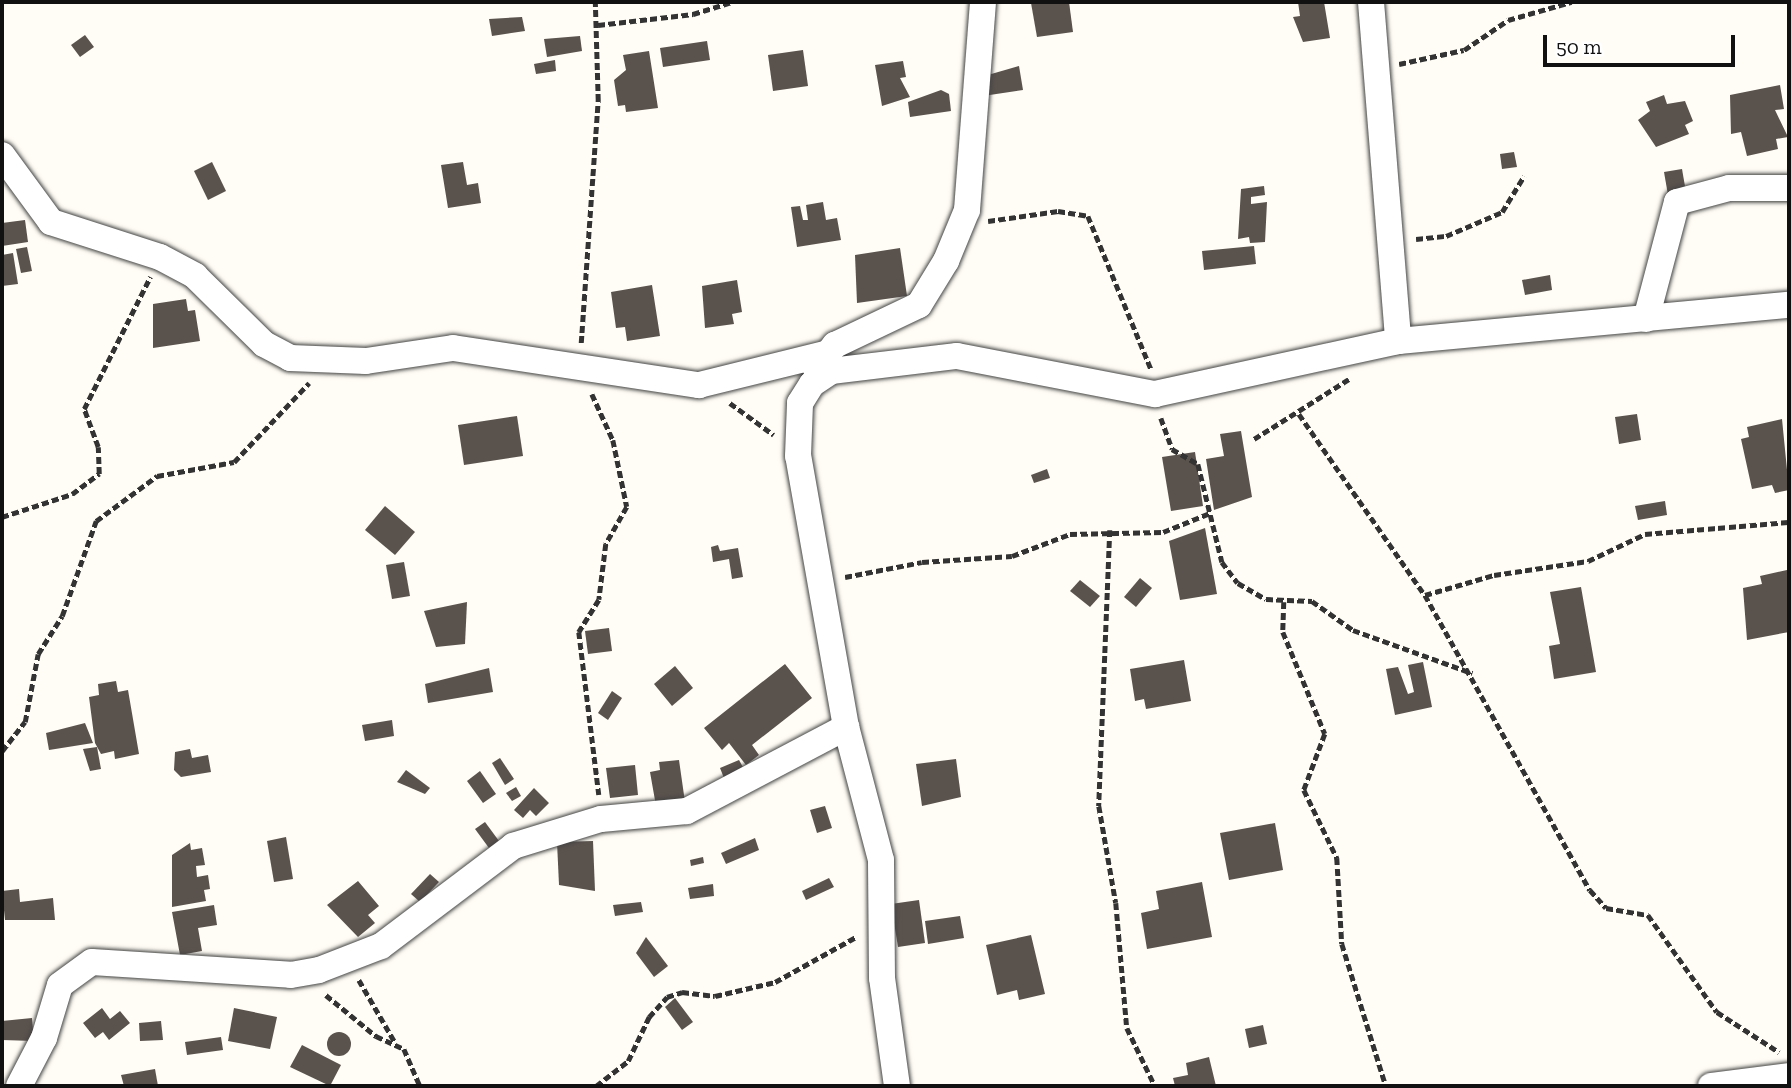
<!DOCTYPE html>
<style>
body{margin:0}
#map{position:relative;width:1791px;height:1088px;overflow:hidden;background:#fffdf5;font-family:"Zilla Slab",serif}
div>[style]{position:absolute}
[style*='--x']{left:calc(var(--x)*1px);top:calc(var(--y)*1px);width:calc(var(--w)*1px);rotate:calc(var(--a)*1deg)}
.building>*{inset:0;background:#5a524d}
.round{border-radius:50%}
.path>*{height:4.5px;margin-top:-2.25px;transform-origin:0;background:repeating-linear-gradient(90deg,#333 0 7px,transparent 0 10.5px)}
.roads{filter:drop-shadow(0 0 2px #444) drop-shadow(0 0 2px #444)}
.minor>*{height:26px;margin:-13px;padding:0 13px;transform-origin:13px;border-radius:13px;background:#fff}
span{translate:-50% -50%;white-space:nowrap;text-align:center;line-height:1.15;-webkit-text-stroke:7px #fff;paint-order:stroke}
.frame{position:absolute;inset:0;border:4px solid #111;pointer-events:none}
.scale{position:absolute;left:1543px;top:35px;width:192px;height:32px;box-sizing:border-box;border:4px solid #111;border-top:0;padding-left:9px;font-size:21px;line-height:24px;white-space:nowrap;color:#111;-webkit-text-stroke:5px #fff;paint-order:stroke}
</style>
<div id="map">
<div class="building">
<i style="clip-path:polygon(1069px 2px,1073px 32px,1037px 37px,1031px 3px)"></i>
<i style="clip-path:polygon(1298px 2px,1324px 2px,1330px 38px,1303px 42px,1293px 17px,1300px 16px)"></i>
<i style="clip-path:polygon(522px 17px,525px 31px,492px 36px,489px 19px)"></i>
<i style="clip-path:polygon(85px 35px,94px 47px,80px 57px,71px 45px)"></i>
<i style="clip-path:polygon(580px 36px,582px 51px,547px 57px,544px 39px)"></i>
<i style="clip-path:polygon(707px 41px,710px 60px,663px 67px,660px 48px)"></i>
<i style="clip-path:polygon(803px 50px,808px 86px,773px 91px,768px 55px)"></i>
<i style="clip-path:polygon(649px 51px,658px 108px,626px 112px,625px 105px,618px 106px,614px 80px,626px 70px,623px 55px)"></i>
<i style="clip-path:polygon(555px 60px,556px 71px,536px 74px,534px 64px)"></i>
<i style="clip-path:polygon(903px 61px,906px 77px,900px 78px,910px 97px,882px 106px,875px 65px)"></i>
<i style="clip-path:polygon(1019px 66px,1023px 90px,983px 96px,981px 77px)"></i>
<i style="clip-path:polygon(1780px 85px,1784px 109px,1775px 110px,1788px 137px,1776px 139px,1778px 149px,1747px 156px,1741px 132px,1731px 134px,1730px 95px)"></i>
<i style="clip-path:polygon(941px 90px,949px 94px,951px 111px,910px 117px,908px 102px)"></i>
<i style="clip-path:polygon(1664px 95px,1667px 104px,1685px 101px,1693px 121px,1685px 125px,1689px 134px,1656px 147px,1638px 120px,1650px 111px,1646px 102px)"></i>
<i style="clip-path:polygon(1514px 152px,1517px 167px,1502px 169px,1500px 154px)"></i>
<i style="clip-path:polygon(212px 162px,226px 191px,208px 200px,194px 171px)"></i>
<i style="clip-path:polygon(463px 162px,467px 185px,478px 183px,481px 203px,448px 208px,441px 165px)"></i>
<i style="clip-path:polygon(1682px 169px,1686px 192px,1668px 195px,1664px 172px)"></i>
<i style="clip-path:polygon(1264px 186px,1265px 195px,1251px 197px,1251px 204px,1267px 202px,1265px 242px,1250px 243px,1249px 237px,1238px 239px,1241px 189px)"></i>
<i style="clip-path:polygon(823px 202px,826px 220px,837px 218px,841px 240px,797px 247px,791px 207px,800px 206px,803px 220px,808px 220px,806px 205px)"></i>
<i style="clip-path:polygon(25px 220px,28px 242px,2px 246px,2px 223px)"></i>
<i style="clip-path:polygon(1254px 246px,1256px 264px,1204px 270px,1202px 251px)"></i>
<i style="clip-path:polygon(27px 247px,32px 271px,21px 273px,16px 249px)"></i>
<i style="clip-path:polygon(900px 248px,907px 296px,857px 303px,855px 255px)"></i>
<i style="clip-path:polygon(13px 253px,18px 284px,2px 286px,2px 255px)"></i>
<i style="clip-path:polygon(1550px 275px,1552px 290px,1525px 295px,1522px 280px)"></i>
<i style="clip-path:polygon(737px 280px,742px 312px,732px 314px,734px 324px,705px 328px,702px 286px)"></i>
<i style="clip-path:polygon(652px 285px,660px 336px,627px 341px,625px 327px,616px 328px,611px 292px)"></i>
<i style="clip-path:polygon(186px 299px,188px 311px,195px 310px,200px 341px,153px 348px,153px 304px)"></i>
<i style="clip-path:polygon(1637px 414px,1641px 440px,1619px 444px,1615px 417px)"></i>
<i style="clip-path:polygon(517px 416px,523px 456px,464px 465px,458px 425px)"></i>
<i style="clip-path:polygon(1782px 419px,1789px 490px,1775px 493px,1772px 485px,1752px 489px,1741px 439px,1749px 437px,1747px 427px)"></i>
<i style="clip-path:polygon(1241px 431px,1252px 497px,1214px 510px,1206px 459px,1224px 456px,1220px 434px)"></i>
<i style="clip-path:polygon(1195px 452px,1203px 506px,1171px 511px,1162px 457px)"></i>
<i style="clip-path:polygon(1047px 469px,1050px 478px,1034px 483px,1031px 475px)"></i>
<i style="clip-path:polygon(1665px 501px,1667px 515px,1638px 520px,1635px 506px)"></i>
<i style="clip-path:polygon(385px 506px,415px 532px,395px 555px,365px 530px)"></i>
<i style="clip-path:polygon(1205px 528px,1217px 594px,1180px 600px,1169px 541px)"></i>
<i style="clip-path:polygon(718px 545px,720px 551px,738px 548px,743px 577px,732px 579px,729px 559px,713px 562px,711px 547px)"></i>
<i style="clip-path:polygon(404px 562px,410px 596px,392px 599px,386px 565px)"></i>
<i style="clip-path:polygon(1787px 570px,1789px 632px,1747px 640px,1743px 588px,1762px 584px,1760px 576px)"></i>
<i style="clip-path:polygon(1140px 578px,1152px 588px,1136px 607px,1124px 597px)"></i>
<i style="clip-path:polygon(1080px 580px,1100px 596px,1090px 607px,1070px 591px)"></i>
<i style="clip-path:polygon(1581px 587px,1596px 672px,1554px 679px,1549px 646px,1560px 644px,1550px 592px)"></i>
<i style="clip-path:polygon(467px 602px,465px 644px,436px 647px,424px 611px)"></i>
<i style="clip-path:polygon(609px 628px,612px 651px,588px 654px,585px 631px)"></i>
<i style="clip-path:polygon(1184px 660px,1191px 701px,1146px 709px,1144px 699px,1135px 701px,1130px 669px)"></i>
<i style="clip-path:polygon(1423px 662px,1432px 707px,1395px 715px,1386px 669px,1398px 667px,1408px 694px,1414px 692px,1408px 665px)"></i>
<i style="clip-path:polygon(785px 664px,812px 698px,752px 745px,759px 755px,746px 765px,729px 743px,722px 750px,704px 728px)"></i>
<i style="clip-path:polygon(675px 666px,693px 688px,672px 706px,654px 684px)"></i>
<i style="clip-path:polygon(489px 668px,493px 692px,428px 703px,425px 684px)"></i>
<i style="clip-path:polygon(116px 681px,118px 692px,128px 690px,139px 754px,115px 759px,114px 751px,101px 754px,95px 743px,89px 697px,99px 695px,98px 684px)"></i>
<i style="clip-path:polygon(612px 691px,622px 698px,608px 720px,598px 713px)"></i>
<i style="clip-path:polygon(392px 720px,394px 736px,365px 741px,362px 725px)"></i>
<i style="clip-path:polygon(85px 723px,93px 743px,49px 750px,46px 733px)"></i>
<i style="clip-path:polygon(97px 747px,101px 769px,90px 771px,83px 749px)"></i>
<i style="clip-path:polygon(190px 749px,192px 758px,208px 755px,211px 772px,181px 777px,174px 770px,175px 752px)"></i>
<i style="clip-path:polygon(500px 758px,514px 779px,505px 785px,492px 763px)"></i>
<i style="clip-path:polygon(956px 759px,961px 797px,922px 806px,916px 764px)"></i>
<i style="clip-path:polygon(679px 760px,685px 802px,656px 806px,650px 772px,660px 770px,659px 762px)"></i>
<i style="clip-path:polygon(739px 760px,744px 769px,724px 778px,720px 768px)"></i>
<i style="clip-path:polygon(635px 765px,638px 795px,610px 798px,606px 768px)"></i>
<i style="clip-path:polygon(406px 770px,430px 788px,425px 794px,397px 782px)"></i>
<i style="clip-path:polygon(480px 771px,496px 794px,483px 803px,467px 781px)"></i>
<i style="clip-path:polygon(516px 787px,521px 796px,512px 801px,506px 793px)"></i>
<i style="clip-path:polygon(534px 788px,549px 803px,536px 816px,530px 810px,523px 818px,514px 810px)"></i>
<i style="clip-path:polygon(825px 806px,832px 828px,817px 833px,810px 810px)"></i>
<i style="clip-path:polygon(485px 822px,499px 841px,489px 848px,475px 829px)"></i>
<i style="clip-path:polygon(1275px 823px,1283px 870px,1229px 880px,1220px 833px)"></i>
<i style="clip-path:polygon(286px 837px,293px 879px,274px 882px,267px 841px)"></i>
<i style="clip-path:polygon(755px 838px,759px 850px,726px 864px,721px 853px)"></i>
<i style="clip-path:polygon(593px 841px,595px 891px,559px 885px,557px 842px)"></i>
<i style="clip-path:polygon(190px 843px,191px 850px,202px 848px,205px 865px,196px 866px,197px 877px,208px 875px,210px 889px,204px 890px,206px 901px,172px 907px,172px 855px)"></i>
<i style="clip-path:polygon(703px 857px,704px 863px,691px 866px,690px 860px)"></i>
<i style="clip-path:polygon(430px 874px,439px 882px,420px 902px,411px 894px)"></i>
<i style="clip-path:polygon(829px 878px,834px 887px,806px 900px,802px 891px)"></i>
<i style="clip-path:polygon(358px 881px,379px 906px,368px 915px,375px 923px,358px 937px,327px 905px)"></i>
<i style="clip-path:polygon(1202px 882px,1212px 937px,1147px 949px,1141px 913px,1159px 909px,1156px 891px)"></i>
<i style="clip-path:polygon(713px 884px,714px 896px,690px 899px,688px 888px)"></i>
<i style="clip-path:polygon(19px 889px,20px 902px,53px 898px,55px 920px,5px 920px,2px 891px)"></i>
<i style="clip-path:polygon(919px 900px,925px 943px,898px 947px,891px 904px)"></i>
<i style="clip-path:polygon(641px 902px,643px 912px,615px 916px,613px 905px)"></i>
<i style="clip-path:polygon(214px 905px,217px 925px,198px 928px,202px 951px,180px 955px,172px 912px)"></i>
<i style="clip-path:polygon(960px 916px,964px 938px,928px 944px,925px 921px)"></i>
<i style="clip-path:polygon(1031px 935px,1045px 994px,1019px 1000px,1017px 990px,997px 995px,986px 945px)"></i>
<i style="clip-path:polygon(646px 937px,668px 966px,654px 977px,636px 953px)"></i>
<i style="clip-path:polygon(675px 998px,693px 1022px,682px 1030px,665px 1007px)"></i>
<i style="clip-path:polygon(102px 1008px,110px 1019px,120px 1011px,130px 1023px,109px 1040px,103px 1032px,95px 1038px,83px 1023px)"></i>
<i style="clip-path:polygon(234px 1008px,277px 1017px,270px 1049px,228px 1041px)"></i>
<i style="clip-path:polygon(32px 1018px,34px 1041px,2px 1040px,2px 1021px)"></i>
<i style="clip-path:polygon(161px 1021px,163px 1040px,140px 1041px,139px 1023px)"></i>
<i style="clip-path:polygon(1263px 1025px,1267px 1044px,1249px 1048px,1245px 1029px)"></i>
<i class="round" style="left:327px;top:1032px;width:24px;height:24px"></i>
<i style="clip-path:polygon(221px 1037px,223px 1050px,187px 1055px,185px 1042px)"></i>
<i style="clip-path:polygon(302px 1045px,341px 1065px,330px 1086px,290px 1067px)"></i>
<i style="clip-path:polygon(1209px 1057px,1216px 1086px,1175px 1086px,1173px 1078px,1188px 1075px,1186px 1063px)"></i>
<i style="clip-path:polygon(155px 1069px,158px 1086px,124px 1086px,121px 1075px)"></i>
</div>
<div class="path">
<i style="--x:598;--y:25;--w:96;--a:-6.6"></i>
<i style="--x:693;--y:14;--w:41;--a:-17.1"></i>
<i style="--x:1399;--y:64;--w:66;--a:-12.2"></i>
<i style="--x:1464;--y:50;--w:53;--a:-34.3"></i>
<i style="--x:1508;--y:20;--w:66;--a:-15.9"></i>
<i style="--x:988;--y:221;--w:71;--a:-8.1"></i>
<i style="--x:1058;--y:211;--w:30;--a:9"></i>
<i style="--x:1088;--y:216;--w:165;--a:67.6"></i>
<i style="--x:1416;--y:239;--w:30;--a:-6"></i>
<i style="--x:1446;--y:236;--w:61;--a:-23.2"></i>
<i style="--x:1502;--y:212;--w:42;--a:-58.6"></i>
<i style="--x:581;--y:343;--w:243;--a:-86"></i>
<i style="--x:598;--y:101;--w:99;--a:-91.7"></i>
<i style="--x:592;--y:394;--w:51;--a:65.5"></i>
<i style="--x:613;--y:440;--w:68;--a:78.2"></i>
<i style="--x:627;--y:507;--w:43;--a:119.6"></i>
<i style="--x:606;--y:544;--w:56;--a:97.1"></i>
<i style="--x:599;--y:600;--w:38;--a:122"></i>
<i style="--x:579;--y:632;--w:164;--a:83"></i>
<i style="--x:730;--y:403;--w:54;--a:36"></i>
<i style="--x:1299;--y:414;--w:221;--a:55.2"></i>
<i style="--x:1425;--y:595;--w:338;--a:60.8"></i>
<i style="--x:1590;--y:890;--w:24;--a:48"></i>
<i style="--x:1606;--y:908;--w:43;--a:9.5"></i>
<i style="--x:1648;--y:915;--w:119;--a:54.6"></i>
<i style="--x:1717;--y:1012;--w:74;--a:32.8"></i>
<i style="--x:1161;--y:418;--w:33;--a:70"></i>
<i style="--x:1172;--y:449;--w:30;--a:30"></i>
<i style="--x:1198;--y:464;--w:101;--a:76.2"></i>
<i style="--x:1222;--y:562;--w:26;--a:53"></i>
<i style="--x:1238;--y:583;--w:32;--a:30"></i>
<i style="--x:1266;--y:599;--w:46;--a:2.5"></i>
<i style="--x:1312;--y:601;--w:50;--a:35.3"></i>
<i style="--x:1353;--y:630;--w:127;--a:19.9"></i>
<i style="--x:1254;--y:439;--w:112;--a:-32.3"></i>
<i style="--x:2;--y:517;--w:74;--a:-18.2"></i>
<i style="--x:72;--y:494;--w:34;--a:-37"></i>
<i style="--x:99;--y:474;--w:27;--a:-92"></i>
<i style="--x:98;--y:447;--w:40;--a:-110.2"></i>
<i style="--x:84;--y:409;--w:148;--a:-63.4"></i>
<i style="--x:1110;--y:530;--w:276;--a:92.3"></i>
<i style="--x:1099;--y:806;--w:98;--a:80.1"></i>
<i style="--x:1116;--y:903;--w:125;--a:85"></i>
<i style="--x:1127;--y:1028;--w:64;--a:64.2"></i>
<i style="--x:845;--y:577;--w:78;--a:-11"></i>
<i style="--x:922;--y:562;--w:90;--a:-3.8"></i>
<i style="--x:1012;--y:556;--w:62;--a:-20.8"></i>
<i style="--x:1070;--y:534;--w:93;--a:-1.2"></i>
<i style="--x:1163;--y:532;--w:51;--a:-22"></i>
<i style="--x:1425;--y:595;--w:72;--a:-16.2"></i>
<i style="--x:1494;--y:575;--w:95;--a:-8.5"></i>
<i style="--x:1588;--y:561;--w:63;--a:-25.3"></i>
<i style="--x:1645;--y:534;--w:144;--a:-4.8"></i>
<i style="--x:1284;--y:602;--w:30;--a:92"></i>
<i style="--x:1283;--y:632;--w:110;--a:67.6"></i>
<i style="--x:1325;--y:734;--w:60;--a:110.6"></i>
<i style="--x:1304;--y:790;--w:76;--a:64.1"></i>
<i style="--x:1337;--y:858;--w:86;--a:86.7"></i>
<i style="--x:1342;--y:944;--w:149;--a:72.8"></i>
<i style="--x:2;--y:751;--w:37;--a:-52"></i>
<i style="--x:25;--y:722;--w:69;--a:-79.2"></i>
<i style="--x:38;--y:654;--w:45;--a:-57.7"></i>
<i style="--x:62;--y:616;--w:101;--a:-70.3"></i>
<i style="--x:96;--y:521;--w:76;--a:-36.4"></i>
<i style="--x:157;--y:476;--w:78;--a:-10.3"></i>
<i style="--x:234;--y:462;--w:109;--a:-46.5"></i>
<i style="--x:359;--y:980;--w:72;--a:59.9"></i>
<i style="--x:326;--y:995;--w:65;--a:39.4"></i>
<i style="--x:376;--y:1036;--w:31;--a:25"></i>
<i style="--x:404;--y:1049;--w:40;--a:66.6"></i>
<i style="--x:596;--y:1086;--w:41;--a:-38"></i>
<i style="--x:628;--y:1061;--w:49;--a:-64.5"></i>
<i style="--x:649;--y:1017;--w:27;--a:-48"></i>
<i style="--x:667;--y:997;--w:16;--a:-18"></i>
<i style="--x:682;--y:992;--w:33;--a:7"></i>
<i style="--x:715;--y:996;--w:62;--a:-13.1"></i>
<i style="--x:775;--y:982;--w:93;--a:-29.1"></i>
</div>
<div class="roads">
<div class="minor">
<i style="--x:1371;--y:2;--w:340;--a:85.4"></i>
<i style="--x:2;--y:155;--w:83;--a:53.8"></i>
<i style="--x:51;--y:222;--w:114;--a:17.8"></i>
<i style="--x:160;--y:257;--w:40;--a:28"></i>
<i style="--x:195;--y:276;--w:97;--a:44.6"></i>
<i style="--x:264;--y:344;--w:30;--a:28"></i>
<i style="--x:290;--y:358;--w:76;--a:2.3"></i>
<i style="--x:366;--y:361;--w:88;--a:-8.5"></i>
<i style="--x:453;--y:348;--w:249;--a:8.6"></i>
<i style="--x:699;--y:385;--w:129;--a:-13.9"></i>
<i style="--x:1646;--y:319;--w:121;--a:-75.2"></i>
<i style="--x:1677;--y:202;--w:54;--a:-15.1"></i>
<i style="--x:1729;--y:188;--w:60;--a:0"></i>
<i style="--x:816;--y:369;--w:31;--a:-52"></i>
<i style="--x:835;--y:345;--w:93;--a:-25.5"></i>
<i style="--x:919;--y:305;--w:52;--a:-58.5"></i>
<i style="--x:946;--y:261;--w:55;--a:-67.6"></i>
<i style="--x:967;--y:210;--w:209;--a:-85.6"></i>
<i style="--x:19;--y:1086;--w:54;--a:-62.5"></i>
<i style="--x:44;--y:1038;--w:55;--a:-73.2"></i>
<i style="--x:60;--y:985;--w:39;--a:-36"></i>
<i style="--x:92;--y:962;--w:199;--a:3.7"></i>
<i style="--x:291;--y:975;--w:28;--a:-10"></i>
<i style="--x:319;--y:970;--w:66;--a:-21.2"></i>
<i style="--x:381;--y:946;--w:166;--a:-37.1"></i>
<i style="--x:513;--y:846;--w:92;--a:-17.1"></i>
<i style="--x:601;--y:819;--w:86;--a:-5.3"></i>
<i style="--x:687;--y:811;--w:180;--a:-27.8"></i>
<i style="--x:897;--y:1086;--w:109;--a:-97.9"></i>
<i style="--x:882;--y:978;--w:118;--a:-90.5"></i>
<i style="--x:881;--y:860;--w:138;--a:-104.7"></i>
<i style="--x:846;--y:727;--w:275;--a:-100"></i>
<i style="--x:798;--y:456;--w:53;--a:-87.8"></i>
<i style="--x:800;--y:403;--w:22;--a:-58"></i>
<i style="--x:812;--y:384;--w:23;--a:-34"></i>
<i style="--x:831;--y:371;--w:127;--a:-6.8"></i>
<i style="--x:957;--y:356;--w:202;--a:10.9"></i>
<i style="--x:1155;--y:394;--w:249;--a:-12.3"></i>
<i style="--x:1398;--y:341;--w:393;--a:-5.3"></i>
<i style="--x:1711;--y:1086;--w:79;--a:-7.3"></i>
</div>
</div>
<div class="frame"></div>
<div class="scale">50 m</div>
</div>
